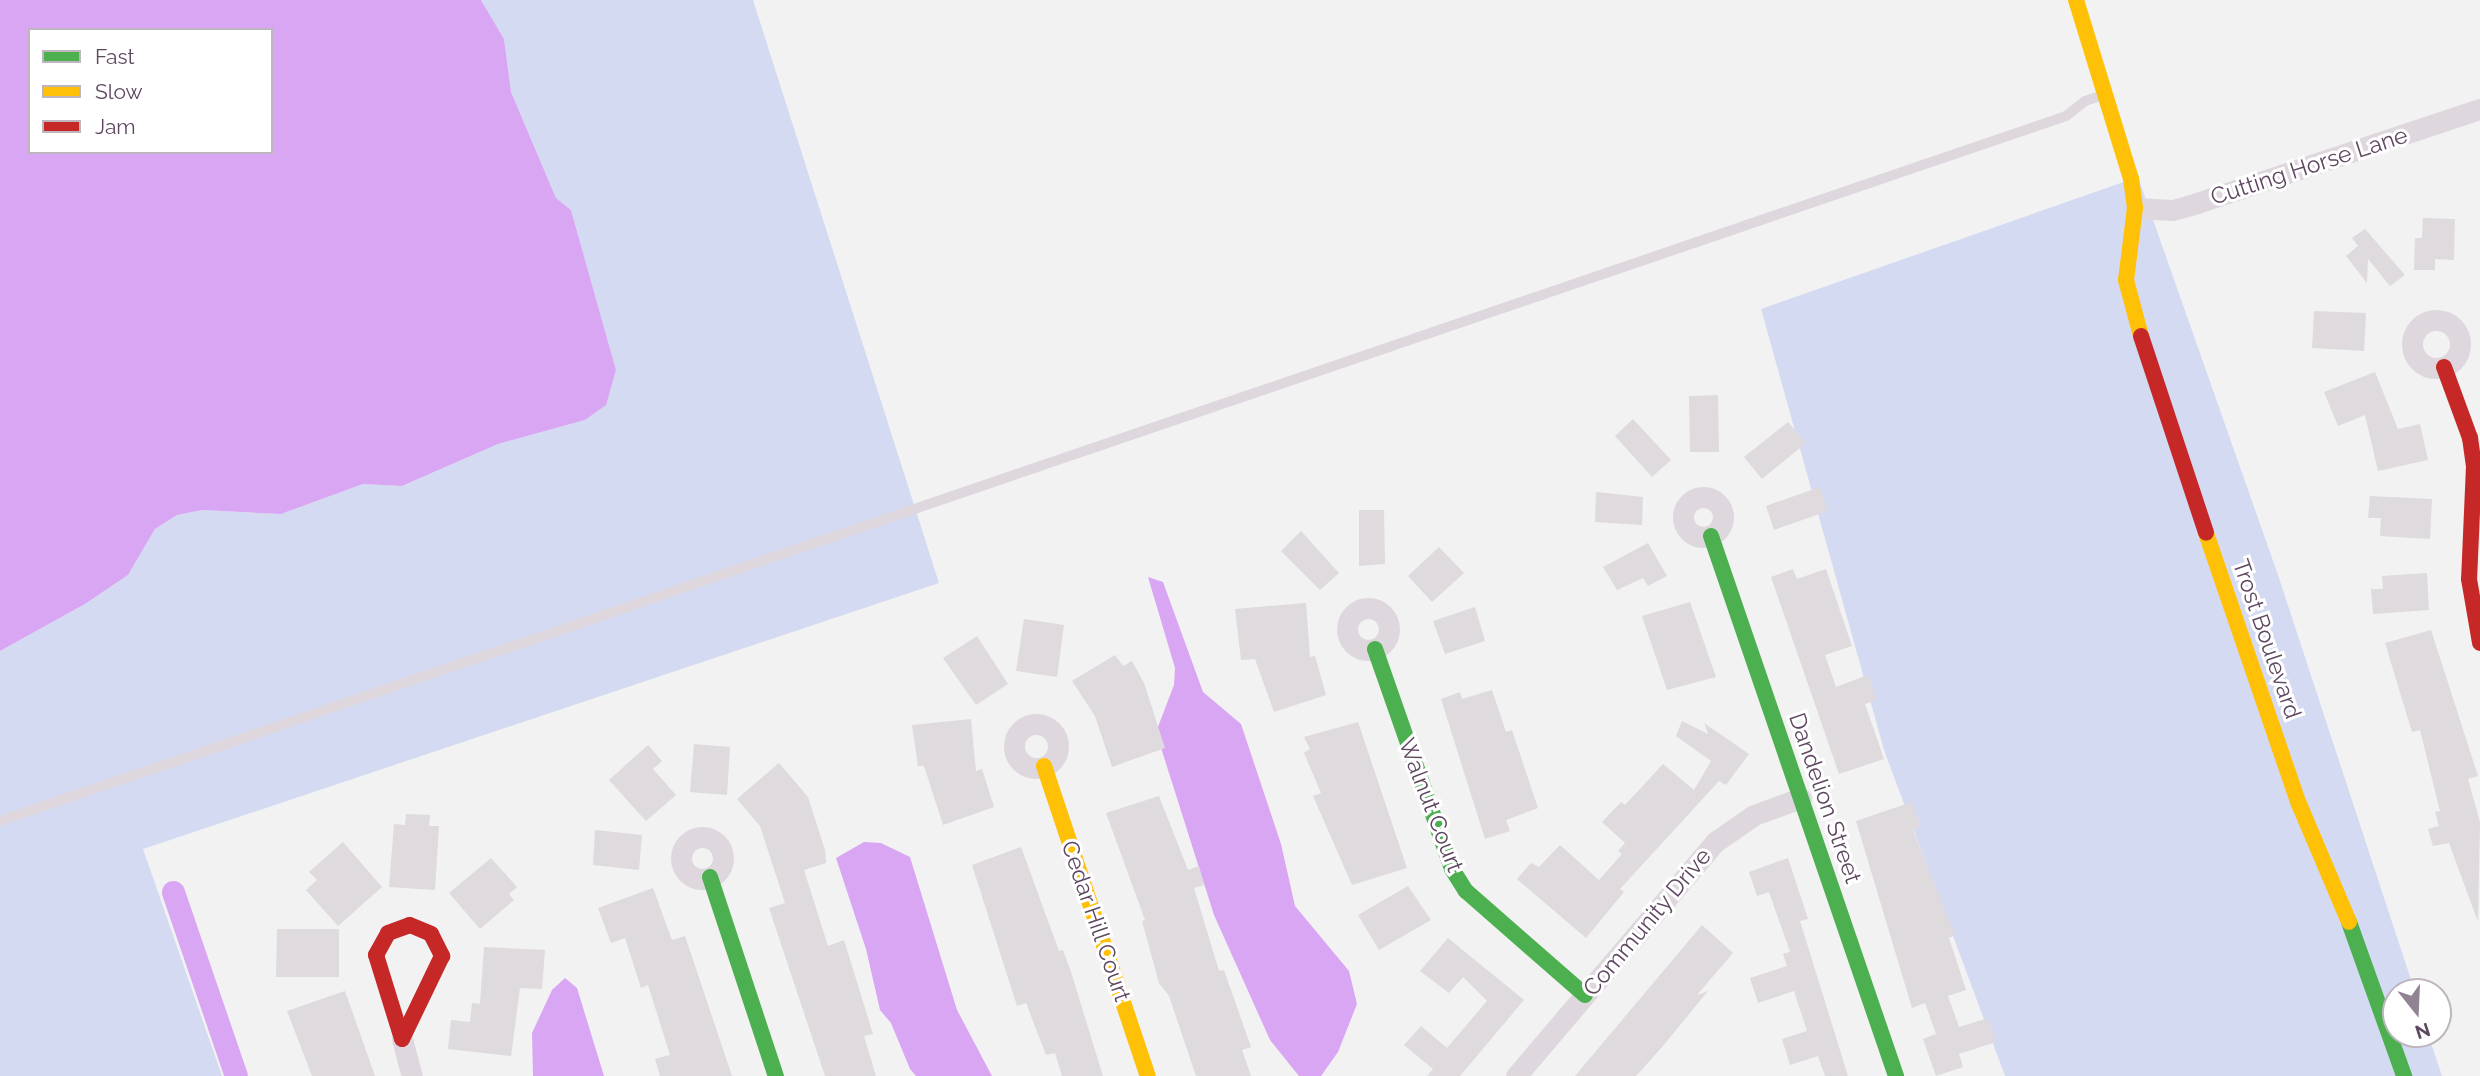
<!DOCTYPE html>
<style>
body{margin:0}
#map{position:relative;width:2480px;height:1076px;overflow:hidden;background:#f2f2f2;font-family:Raleway,sans-serif}
div>[style]{position:absolute}
[style*='--x']{left:calc(var(--x)*1px);top:calc(var(--y)*1px);width:calc(var(--w)*1px);rotate:calc(var(--a)*1deg)}
.green>*{inset:0;background:#d5daf3}
.water>*{inset:0;background:#d9a6f3}
.canal>*{height:23px;margin:-11.5px;padding:0 11.5px;transform-origin:11.5px;border-radius:11.5px;background:#d9a6f3}
.building>*{inset:0;background:#dedadd}
.lane>*{height:10px;margin:-5px;padding:0 5px;transform-origin:5px;border-radius:5px;background:#ded8de}
.street>*{height:21px;margin:-10.5px;padding:0 10.5px;transform-origin:10.5px;border-radius:10.5px;background:#ded8de}
.street>.ring{margin:-10.5px;padding:0;box-sizing:content-box;background:none;border:21px solid #ded8de;border-radius:50%}
.fast>*{height:16px;margin:-8px;padding:0 8px;transform-origin:8px;border-radius:8px;background:#4caf50}
.slow>*{height:16px;margin:-8px;padding:0 8px;transform-origin:8px;border-radius:8px;background:#ffc107}
.jam>*{height:16px;margin:-8px;padding:0 8px;transform-origin:8px;border-radius:8px;background:#c62828}
span{translate:-50% -50%;white-space:nowrap;text-align:center;line-height:1.15;-webkit-text-stroke:6px #fff;paint-order:stroke}
.street-label{font-size:23px;color:#5e4760}
.legend{position:absolute;left:28px;top:28px;width:245px;height:126px;box-sizing:border-box;background:#fff;border:2px solid #bfb5bf;margin:0;padding:9px 12px;list-style:none;font-size:21px;color:#5e4760}
.legend li{display:flex;align-items:center;gap:14px;height:35px}
.legend b{width:35px;border:2px solid #bfb5bf}
.north{position:absolute;left:2382px;top:978px;width:70px;height:70px;box-sizing:border-box;background:#fff;border:2px solid #bfb5bf;border-radius:50%;rotate:162deg;font-size:19px;font-weight:700;line-height:28px;text-align:center;color:#5e4760}
.north::after{content:'';display:block;margin:auto;width:24px;height:32px;background:#928393;clip-path:polygon(50% 0,100% 100%,50% 72%,0 100%)}
</style>
<div id="map">
<div class="green">
<i style="clip-path:polygon(481px 0,753px 0,939px 583px,143px 849px,222px 1076px,0 1076px,0 651px,85px 604px,128px 575px,155px 529px,177px 515px,202px 510px,281px 514px,363px 484px,402px 486px,498px 444px,585px 420px,605px 405px,616px 370px,571px 210px,556px 198px,511px 92px,504px 39px)"></i>
<i style="clip-path:polygon(2138px 177px,2278px 575px,2415px 992px,2396px 992px,2396px 1034px,2428px 1034px,2442px 1076px,2005px 1076px,1884px 750px,1761px 309px)"></i>
</div>
<div class="water">
<i style="clip-path:polygon(evenodd,0 0,481px 0,504px 39px,511px 92px,556px 198px,571px 210px,616px 370px,606px 405px,585px 420px,498px 444px,402px 486px,363px 484px,281px 514px,202px 510px,177px 515px,155px 529px,128px 575px,85px 604px,0 651px,0 0,30px 30px,271px 30px,271px 152px,30px 152px,30px 30px)"></i>
<i style="clip-path:polygon(1148px 577px,1163px 582px,1203px 692px,1241px 724px,1281px 844px,1295px 906px,1349px 971px,1357px 1004px,1338px 1052px,1321px 1076px,1299px 1076px,1270px 1040px,1214px 915px,1156px 732px,1174px 685px,1175px 668px)"></i>
<i style="clip-path:polygon(864px 842px,881px 843px,910px 857px,957px 1010px,992px 1076px,916px 1076px,910px 1069px,891px 1023px,880px 1010px,866px 949px,836px 858px)"></i>
<i style="clip-path:polygon(565px 978px,577px 988px,604px 1076px,533px 1076px,532px 1033px,552px 990px)"></i>
</div>
<div class="canal">
<i style="--x:173;--y:892;--w:194;--a:71.1"></i>
</div>
<div class="building">
<i style="clip-path:polygon(2423px 218px,2455px 219px,2454px 260px,2435px 259px,2435px 270px,2414px 270px,2415px 238px,2422px 238px)"></i>
<i style="clip-path:polygon(2365px 229px,2405px 275px,2390px 286px,2368px 259px,2367px 283px,2346px 256px,2358px 246px,2352px 238px)"></i>
<i style="clip-path:polygon(2314px 311px,2366px 313px,2364px 351px,2312px 348px)"></i>
<i style="clip-path:polygon(2375px 372px,2398px 429px,2420px 424px,2428px 460px,2378px 471px,2365px 415px,2338px 426px,2324px 392px)"></i>
<i style="clip-path:polygon(1718px 395px,1719px 452px,1690px 452px,1689px 396px)"></i>
<i style="clip-path:polygon(1633px 419px,1671px 460px,1652px 477px,1615px 436px)"></i>
<i style="clip-path:polygon(1788px 422px,1806px 443px,1762px 479px,1744px 457px)"></i>
<i style="clip-path:polygon(1820px 487px,1828px 511px,1774px 530px,1766px 506px)"></i>
<i style="clip-path:polygon(1596px 492px,1643px 497px,1642px 525px,1595px 522px)"></i>
<i style="clip-path:polygon(2370px 496px,2432px 499px,2430px 539px,2380px 536px,2381px 518px,2368px 518px)"></i>
<i style="clip-path:polygon(1359px 510px,1384px 510px,1385px 564px,1359px 566px)"></i>
<i style="clip-path:polygon(1301px 531px,1339px 573px,1320px 590px,1281px 551px)"></i>
<i style="clip-path:polygon(1648px 543px,1667px 576px,1648px 586px,1643px 578px,1617px 590px,1603px 567px)"></i>
<i style="clip-path:polygon(1439px 547px,1464px 573px,1432px 602px,1408px 576px)"></i>
<i style="clip-path:polygon(1793px 569px,1797px 579px,1826px 569px,1852px 646px,1825px 655px,1836px 687px,1868px 675px,1877px 700px,1865px 704px,1884px 759px,1839px 774px,1771px 577px)"></i>
<i style="clip-path:polygon(2427px 573px,2429px 610px,2373px 614px,2371px 589px,2383px 589px,2382px 576px)"></i>
<i style="clip-path:polygon(1690px 602px,1716px 677px,1667px 690px,1642px 616px)"></i>
<i style="clip-path:polygon(1306px 603px,1310px 657px,1315px 656px,1326px 695px,1274px 712px,1255px 659px,1241px 660px,1235px 609px)"></i>
<i style="clip-path:polygon(1475px 607px,1485px 641px,1445px 654px,1433px 621px)"></i>
<i style="clip-path:polygon(1024px 619px,1064px 625px,1057px 677px,1016px 671px)"></i>
<i style="clip-path:polygon(2431px 630px,2478px 776px,2468px 779px,2480px 822px,2478px 922px,2449px 843px,2433px 846px,2428px 829px,2439px 826px,2435px 812px,2440px 811px,2420px 730px,2412px 732px,2385px 643px)"></i>
<i style="clip-path:polygon(977px 636px,1008px 684px,976px 705px,943px 658px)"></i>
<i style="clip-path:polygon(1115px 655px,1123px 666px,1132px 661px,1144px 683px,1165px 748px,1112px 767px,1095px 716px,1072px 681px)"></i>
<i style="clip-path:polygon(1492px 690px,1506px 732px,1512px 730px,1538px 808px,1506px 820px,1510px 831px,1485px 839px,1441px 699px,1460px 692px,1462px 699px)"></i>
<i style="clip-path:polygon(971px 719px,976px 771px,982px 769px,994px 807px,943px 825px,924px 766px,918px 766px,912px 725px)"></i>
<i style="clip-path:polygon(1682px 721px,1708px 734px,1704px 723px,1749px 754px,1726px 785px,1719px 781px,1620px 889px,1624px 892px,1586px 938px,1517px 879px,1531px 863px,1539px 867px,1560px 845px,1599px 880px,1622px 854px,1618px 851px,1625px 843px,1602px 822px,1621px 802px,1625px 805px,1663px 764px,1694px 790px,1711px 761px,1676px 736px)"></i>
<i style="clip-path:polygon(1358px 722px,1407px 868px,1352px 885px,1313px 796px,1321px 793px,1304px 753px,1310px 749px,1304px 737px)"></i>
<i style="clip-path:polygon(694px 744px,730px 747px,727px 795px,690px 792px)"></i>
<i style="clip-path:polygon(648px 745px,662px 761px,653px 769px,676px 795px,646px 821px,609px 780px)"></i>
<i style="clip-path:polygon(779px 763px,808px 797px,825px 850px,826px 863px,804px 870px,828px 946px,844px 940px,873px 1034px,864px 1036px,876px 1076px,825px 1076px,769px 908px,785px 903px,760px 826px,737px 799px)"></i>
<i style="clip-path:polygon(1159px 796px,1188px 870px,1199px 866px,1204px 885px,1194px 888px,1219px 971px,1224px 970px,1251px 1047px,1242px 1050px,1251px 1076px,1196px 1076px,1169px 996px,1159px 983px,1142px 921px,1145px 920px,1106px 813px)"></i>
<i style="clip-path:polygon(1912px 802px,1921px 827px,1913px 830px,1955px 935px,1949px 938px,1966px 990px,1948px 996px,1959px 1027px,1988px 1018px,1996px 1042px,1959px 1054px,1963px 1067px,1936px 1076px,1923px 1039px,1936px 1034px,1925px 1003px,1912px 1008px,1856px 821px)"></i>
<i style="clip-path:polygon(406px 814px,430px 815px,429px 826px,439px 826px,435px 890px,389px 887px,394px 824px,405px 825px)"></i>
<i style="clip-path:polygon(595px 830px,642px 835px,639px 870px,593px 865px)"></i>
<i style="clip-path:polygon(343px 842px,382px 887px,338px 926px,306px 890px,317px 880px,309px 872px)"></i>
<i style="clip-path:polygon(1021px 847px,1059px 951px,1063px 950px,1071px 972px,1103px 1076px,1062px 1076px,1055px 1053px,1046px 1055px,1026px 1003px,1017px 1006px,972px 865px)"></i>
<i style="clip-path:polygon(491px 858px,517px 887px,509px 894px,514px 900px,480px 929px,449px 893px)"></i>
<i style="clip-path:polygon(1788px 858px,1808px 919px,1800px 921px,1848px 1076px,1825px 1076px,1818px 1056px,1790px 1065px,1782px 1039px,1807px 1031px,1794px 991px,1758px 1003px,1750px 978px,1787px 966px,1783px 954px,1790px 952px,1769px 892px,1757px 896px,1749px 872px)"></i>
<i style="clip-path:polygon(1408px 886px,1431px 920px,1379px 950px,1358px 915px)"></i>
<i style="clip-path:polygon(653px 888px,672px 940px,685px 936px,732px 1076px,660px 1076px,655px 1059px,670px 1055px,648px 985px,641px 988px,625px 938px,611px 943px,598px 908px)"></i>
<i style="clip-path:polygon(1702px 925px,1733px 953px,1697px 995px,1708px 991px,1663px 1046px,1636px 1076px,1575px 1076px)"></i>
<i style="clip-path:polygon(277px 929px,339px 929px,339px 977px,276px 977px)"></i>
<i style="clip-path:polygon(1448px 938px,1524px 1000px,1460px 1076px,1427px 1076px,1433px 1069px,1404px 1045px,1421px 1026px,1447px 1048px,1487px 1001px,1463px 977px,1449px 993px,1420px 971px)"></i>
<i style="clip-path:polygon(484px 947px,545px 950px,542px 989px,520px 988px,511px 1056px,448px 1049px,451px 1020px,470px 1022px,472px 1003px,480px 1004px)"></i>
<i style="clip-path:polygon(345px 991px,375px 1076px,312px 1076px,287px 1011px)"></i>
</div>
<div class="lane">
<i style="--x:0;--y:821;--w:2183;--a:-18.84"></i>
<i style="--x:2066;--y:116;--w:24;--a:-38"></i>
<i style="--x:2085;--y:101;--w:20;--a:-18"></i>
</div>
<div class="street">
<i style="--x:2135;--y:208;--w:38;--a:3"></i>
<i style="--x:2173;--y:210;--w:25;--a:-16"></i>
<i style="--x:2197;--y:203;--w:298;--a:-18.4"></i>
<i class="ring" style="left:2412px;top:320px;width:27px;height:27px"></i>
<i class="ring" style="left:1683px;top:497px;width:19px;height:19px"></i>
<i class="ring" style="left:1347px;top:608px;width:21px;height:21px"></i>
<i class="ring" style="left:1014px;top:724px;width:23px;height:23px"></i>
<i class="ring" style="left:681px;top:837px;width:21px;height:21px"></i>
<i style="--x:402;--y:1039;--w:38;--a:75"></i>
<i style="--x:1516;--y:1076;--w:307;--a:-49.6"></i>
<i style="--x:1715;--y:842;--w:47;--a:-34.7"></i>
<i style="--x:1754;--y:815;--w:50;--a:-19.9"></i>
</div>
<div class="fast">
<i style="--x:1711;--y:536;--w:571;--a:71.09"></i>
<i style="--x:1375;--y:649;--w:233;--a:70.7"></i>
<i style="--x:1452;--y:869;--w:26;--a:58"></i>
<i style="--x:1466;--y:891;--w:158;--a:41.2"></i>
<i style="--x:710;--y:877;--w:210;--a:71.7"></i>
<i style="--x:2349;--y:922;--w:164;--a:70.3"></i>
</div>
<div class="slow">
<i style="--x:2076;--y:0;--w:187;--a:72.9"></i>
<i style="--x:2131;--y:179;--w:29;--a:82"></i>
<i style="--x:2135;--y:208;--w:73;--a:97.1"></i>
<i style="--x:2126;--y:280;--w:58;--a:75"></i>
<i style="--x:2206;--y:533;--w:287;--a:71.1"></i>
<i style="--x:2299;--y:804;--w:128;--a:67"></i>
<i style="--x:1044;--y:766;--w:327;--a:71.5"></i>
</div>
<div class="jam">
<i style="--x:2141;--y:336;--w:207;--a:71.7"></i>
<i style="--x:2444;--y:367;--w:76;--a:69.9"></i>
<i style="--x:2470;--y:438;--w:28;--a:82"></i>
<i style="--x:2474;--y:466;--w:113;--a:92.5"></i>
<i style="--x:2469;--y:579;--w:65;--a:80.2"></i>
<i style="--x:410;--y:925;--w:23;--a:23"></i>
<i style="--x:431;--y:934;--w:25;--a:63"></i>
<i style="--x:442;--y:956;--w:92;--a:115.7"></i>
<i style="--x:402;--y:1039;--w:88;--a:-107.2"></i>
<i style="--x:376;--y:955;--w:25;--a:-61"></i>
<i style="--x:388;--y:933;--w:23;--a:-20"></i>
</div>
<div class="street-label">
<span style="left:2309px;top:166px;rotate:-18deg">Cutting Horse Lane</span>
<span style="left:2267px;top:639px;rotate:71deg">Trost Boulevard</span>
<span style="left:1825px;top:798px;rotate:71deg">Dandelion Street</span>
<span style="left:1431px;top:805px;rotate:69deg">Walnut Court</span>
<span style="left:1096px;top:921px;rotate:71deg">Cedar Hill Court</span>
<span style="left:1647px;top:922px;rotate:-50deg">Community Drive</span>
</div>
<ul class="legend">
<li><b style="height:9px;background:#4caf50"></b>Fast</li>
<li><b style="height:9px;background:#ffc107"></b>Slow</li>
<li><b style="height:9px;background:#c62828"></b>Jam</li>
</ul>
<div class="north">N</div>
</div>
